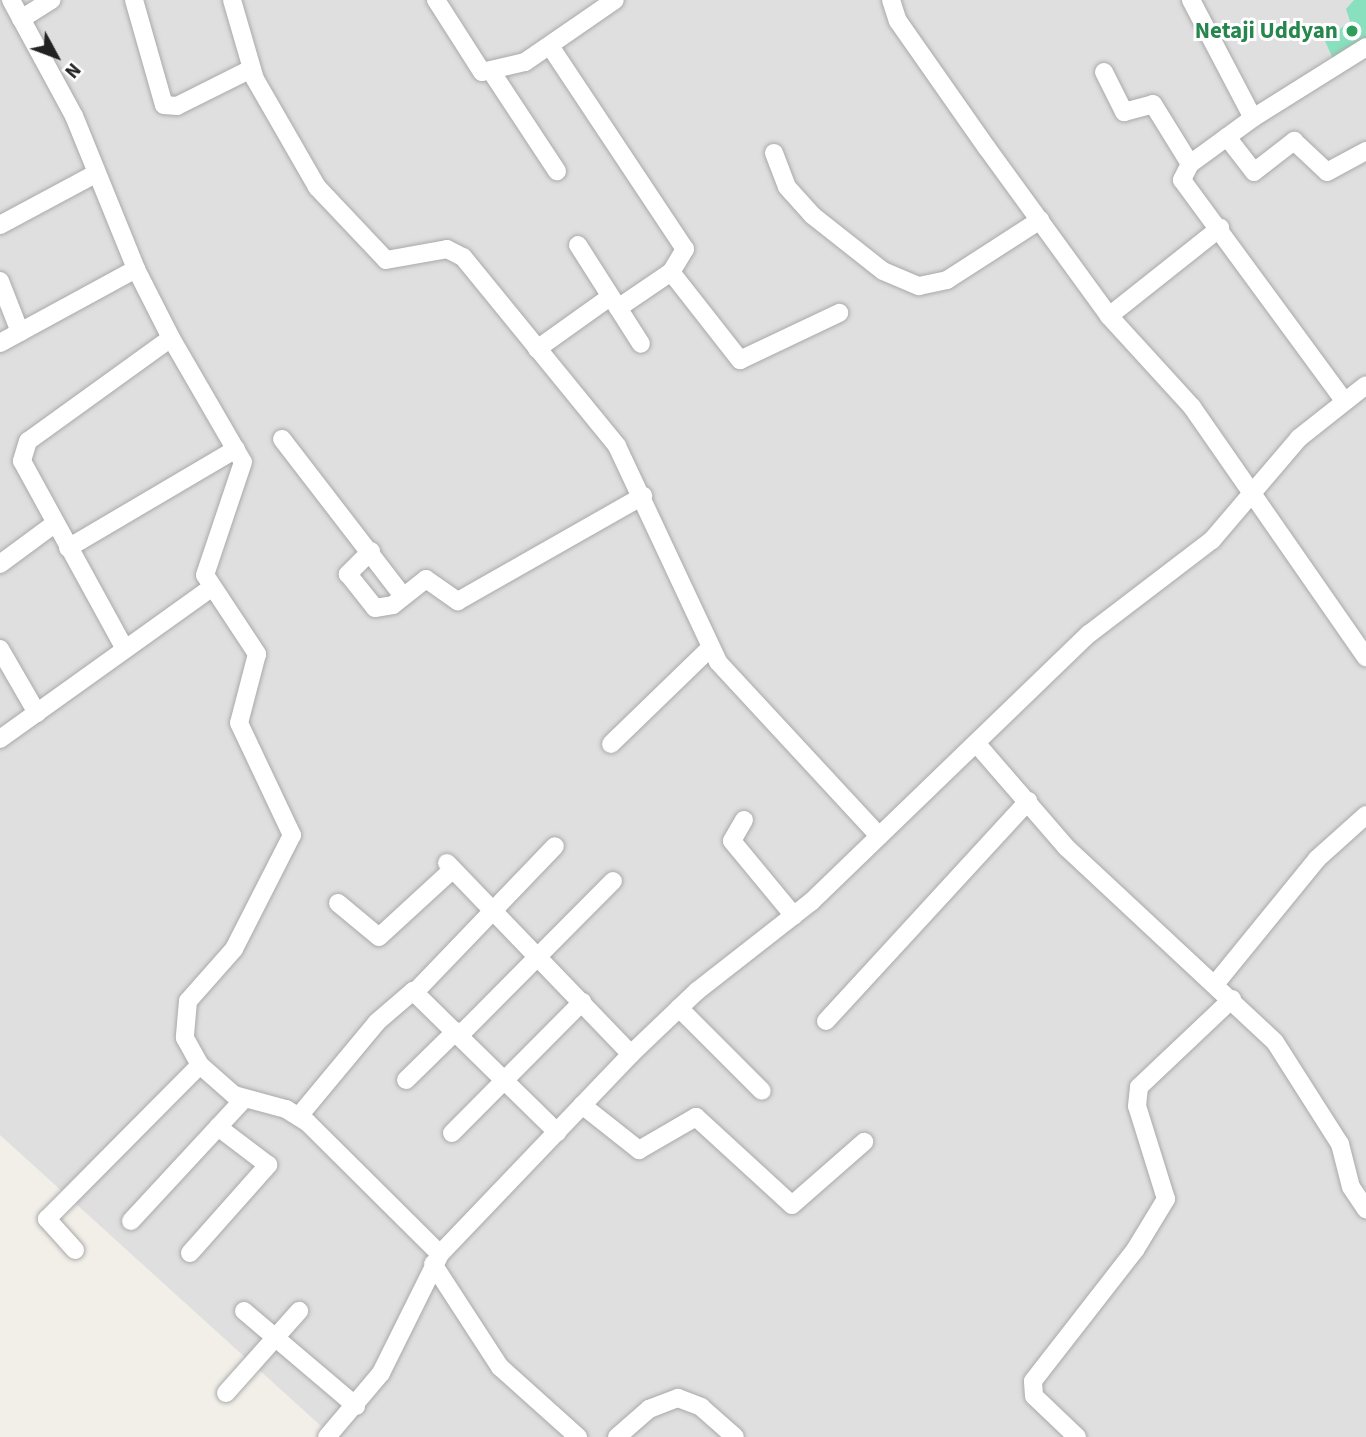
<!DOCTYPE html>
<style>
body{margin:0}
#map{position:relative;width:1366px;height:1437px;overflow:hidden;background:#f2efe9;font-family:"Source Sans 3",sans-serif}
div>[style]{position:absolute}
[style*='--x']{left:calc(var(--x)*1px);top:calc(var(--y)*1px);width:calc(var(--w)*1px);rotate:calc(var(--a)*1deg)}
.residential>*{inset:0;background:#e0dfdf}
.pitch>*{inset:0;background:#88e0be}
.roads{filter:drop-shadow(0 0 2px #a9a9a9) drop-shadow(0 0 2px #a9a9a9)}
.minor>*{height:18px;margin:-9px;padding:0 9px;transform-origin:9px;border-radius:9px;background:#fff}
.dots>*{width:19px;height:19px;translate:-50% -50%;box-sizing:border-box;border:4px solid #fff;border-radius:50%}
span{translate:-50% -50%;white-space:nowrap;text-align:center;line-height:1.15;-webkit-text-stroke:6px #fff;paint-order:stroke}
.leisure-label{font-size:23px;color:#27864d;font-weight:700}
.right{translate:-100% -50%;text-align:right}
.north{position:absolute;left:21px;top:21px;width:70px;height:70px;-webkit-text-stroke:5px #fff;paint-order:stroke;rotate:131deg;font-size:19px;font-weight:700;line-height:28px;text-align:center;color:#222}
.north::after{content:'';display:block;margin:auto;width:24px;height:32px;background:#222;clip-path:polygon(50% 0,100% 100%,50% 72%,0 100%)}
</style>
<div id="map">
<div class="residential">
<i style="clip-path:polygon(0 0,1366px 0,1366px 1437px,333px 1437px,0 1135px)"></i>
</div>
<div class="pitch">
<i style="clip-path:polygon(1354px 0,1366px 0,1366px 49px,1333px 59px,1325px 41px,1350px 21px,1346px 9px)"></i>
</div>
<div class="roads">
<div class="minor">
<i style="--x:11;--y:0;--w:132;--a:61.5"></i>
<i style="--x:74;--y:116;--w:165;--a:67.9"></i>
<i style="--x:136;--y:269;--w:77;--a:63.1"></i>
<i style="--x:171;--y:338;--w:176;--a:144.2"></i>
<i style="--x:28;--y:441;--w:21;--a:107"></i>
<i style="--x:22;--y:461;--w:214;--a:61.3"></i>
<i style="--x:134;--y:0;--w:109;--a:74.1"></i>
<i style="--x:164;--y:105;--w:13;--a:4"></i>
<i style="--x:177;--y:106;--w:83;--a:-26.6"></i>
<i style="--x:232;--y:0;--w:82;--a:73.8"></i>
<i style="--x:255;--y:79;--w:125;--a:60.1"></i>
<i style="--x:317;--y:187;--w:100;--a:46.6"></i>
<i style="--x:386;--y:260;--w:62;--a:-10.2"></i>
<i style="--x:447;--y:249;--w:18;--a:27"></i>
<i style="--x:463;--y:257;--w:244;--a:50.8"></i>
<i style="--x:617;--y:446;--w:238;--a:64.9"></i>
<i style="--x:718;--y:662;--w:237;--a:47.2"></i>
<i style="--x:436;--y:0;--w:85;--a:57.4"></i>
<i style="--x:482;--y:72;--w:44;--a:-13.1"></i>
<i style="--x:525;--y:62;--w:109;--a:-34.6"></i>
<i style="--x:891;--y:0;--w:22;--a:72"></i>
<i style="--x:898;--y:21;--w:155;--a:55"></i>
<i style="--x:987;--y:148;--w:208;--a:54"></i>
<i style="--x:1109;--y:316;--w:123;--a:47.6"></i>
<i style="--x:1192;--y:407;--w:305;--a:55.2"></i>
<i style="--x:1191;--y:0;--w:133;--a:62.3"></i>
<i style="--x:1253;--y:118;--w:78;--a:143.9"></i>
<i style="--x:1190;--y:164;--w:18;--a:117"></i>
<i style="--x:1182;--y:180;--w:272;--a:53.7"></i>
<i style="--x:21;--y:19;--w:36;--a:-32"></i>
<i style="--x:550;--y:46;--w:244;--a:56.4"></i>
<i style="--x:685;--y:249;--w:27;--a:121"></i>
<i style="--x:671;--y:272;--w:64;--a:145.8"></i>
<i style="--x:491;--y:71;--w:120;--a:56.6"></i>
<i style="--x:1104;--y:72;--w:45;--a:63.4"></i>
<i style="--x:1124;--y:112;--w:30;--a:-15"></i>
<i style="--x:1153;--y:104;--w:70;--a:58.3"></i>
<i style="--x:1253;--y:118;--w:133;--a:-32.1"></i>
<i style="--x:1227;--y:137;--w:44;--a:52.4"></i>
<i style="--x:1254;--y:172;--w:51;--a:-37.8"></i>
<i style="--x:1294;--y:141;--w:45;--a:43.2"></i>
<i style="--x:1327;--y:172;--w:44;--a:-28.3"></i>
<i style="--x:774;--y:153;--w:36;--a:69"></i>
<i style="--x:787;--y:187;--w:38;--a:48"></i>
<i style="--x:812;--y:215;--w:90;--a:38.3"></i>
<i style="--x:883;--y:271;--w:39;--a:23"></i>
<i style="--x:919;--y:286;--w:29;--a:-12"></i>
<i style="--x:947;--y:280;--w:111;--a:-32.8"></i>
<i style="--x:0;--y:225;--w:110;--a:-28.2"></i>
<i style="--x:578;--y:245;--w:117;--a:57.5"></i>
<i style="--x:671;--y:272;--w:112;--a:51.9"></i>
<i style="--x:740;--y:360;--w:110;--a:-25.4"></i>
<i style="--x:0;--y:281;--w:55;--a:68.6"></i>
<i style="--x:1109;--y:316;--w:142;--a:-38.4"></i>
<i style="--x:171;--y:338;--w:143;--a:59.9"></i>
<i style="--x:243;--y:462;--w:119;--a:108.6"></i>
<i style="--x:205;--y:575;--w:95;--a:56.6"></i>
<i style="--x:257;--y:654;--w:71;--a:104.6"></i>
<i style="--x:239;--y:723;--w:124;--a:64.7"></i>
<i style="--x:292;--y:835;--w:128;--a:117"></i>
<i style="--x:234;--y:949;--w:69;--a:131.5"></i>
<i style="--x:188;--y:1001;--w:37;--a:95"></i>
<i style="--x:185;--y:1038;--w:31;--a:61"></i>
<i style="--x:200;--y:1065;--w:45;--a:41.4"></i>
<i style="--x:234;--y:1095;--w:54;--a:15.1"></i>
<i style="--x:286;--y:1109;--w:25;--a:32"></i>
<i style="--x:307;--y:1122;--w:187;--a:44.8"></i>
<i style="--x:0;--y:343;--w:155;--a:-28.6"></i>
<i style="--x:537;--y:349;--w:90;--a:-35.5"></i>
<i style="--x:282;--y:439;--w:198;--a:52.4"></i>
<i style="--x:68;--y:548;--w:195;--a:-30.5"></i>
<i style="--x:371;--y:551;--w:33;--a:135"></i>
<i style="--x:348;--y:574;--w:43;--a:51.5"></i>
<i style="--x:375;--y:608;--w:18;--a:-9"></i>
<i style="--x:393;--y:605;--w:42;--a:-38.2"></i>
<i style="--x:426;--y:579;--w:39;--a:35"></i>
<i style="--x:458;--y:601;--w:213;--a:-29.6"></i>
<i style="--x:0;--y:564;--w:67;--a:-36.5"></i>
<i style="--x:0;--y:649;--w:74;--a:60"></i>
<i style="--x:0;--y:739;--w:261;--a:-35.6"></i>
<i style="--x:976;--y:743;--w:139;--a:49.1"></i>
<i style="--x:1067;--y:848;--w:284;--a:43"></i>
<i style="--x:1275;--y:1042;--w:121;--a:57.5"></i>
<i style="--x:1340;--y:1144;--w:44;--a:75.7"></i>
<i style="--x:1351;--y:1187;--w:27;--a:56"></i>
<i style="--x:611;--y:744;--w:138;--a:-44.1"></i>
<i style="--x:744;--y:820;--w:24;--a:120"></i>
<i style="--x:732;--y:841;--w:97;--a:50.4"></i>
<i style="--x:447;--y:863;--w:265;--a:46.1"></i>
<i style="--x:338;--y:903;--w:53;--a:39.7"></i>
<i style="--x:379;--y:937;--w:100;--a:-42.6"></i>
<i style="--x:1216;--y:983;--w:160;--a:-50.8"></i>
<i style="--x:1317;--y:859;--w:66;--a:-41.9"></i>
<i style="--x:415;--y:992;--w:202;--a:-46.2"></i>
<i style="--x:679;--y:1008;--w:117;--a:45"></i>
<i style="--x:826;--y:1021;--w:299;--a:-47.4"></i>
<i style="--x:460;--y:1035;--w:217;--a:-45.2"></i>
<i style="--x:406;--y:1080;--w:70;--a:-44.4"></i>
<i style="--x:582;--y:1105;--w:73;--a:38.3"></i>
<i style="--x:639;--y:1150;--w:66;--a:-30.1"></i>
<i style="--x:696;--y:1117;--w:130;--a:42.5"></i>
<i style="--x:792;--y:1205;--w:96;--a:-41.2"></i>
<i style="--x:299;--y:1116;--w:122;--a:-50.3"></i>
<i style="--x:377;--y:1022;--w:48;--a:-40.7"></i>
<i style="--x:413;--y:991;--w:202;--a:44.4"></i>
<i style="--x:452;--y:1133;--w:185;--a:-45.2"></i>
<i style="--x:131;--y:1221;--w:165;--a:-47.2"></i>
<i style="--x:75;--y:1250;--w:42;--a:-132.1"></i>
<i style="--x:47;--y:1219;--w:217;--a:-45.2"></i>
<i style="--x:190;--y:1253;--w:118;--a:-48.4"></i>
<i style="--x:268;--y:1165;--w:63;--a:-142.8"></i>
<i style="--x:433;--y:1264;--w:123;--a:57"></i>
<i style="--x:500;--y:1367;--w:105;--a:41.9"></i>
<i style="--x:244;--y:1311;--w:147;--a:40.3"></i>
<i style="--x:226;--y:1393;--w:110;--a:-48.3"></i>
<i style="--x:327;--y:1437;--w:84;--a:-49.8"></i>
<i style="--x:381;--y:1373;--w:133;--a:-63.6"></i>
<i style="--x:440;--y:1254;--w:277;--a:-46.3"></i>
<i style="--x:631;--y:1054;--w:91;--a:-43.7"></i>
<i style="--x:697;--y:991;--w:145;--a:-38"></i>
<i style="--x:811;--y:902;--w:386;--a:-44"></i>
<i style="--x:1089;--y:634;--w:155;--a:-37.4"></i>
<i style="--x:1212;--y:540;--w:134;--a:-49.5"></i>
<i style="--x:1299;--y:438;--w:85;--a:-38.3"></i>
<i style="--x:617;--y:1437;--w:43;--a:-41.2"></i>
<i style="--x:649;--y:1409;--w:31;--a:-21"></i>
<i style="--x:678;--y:1398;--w:25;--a:21"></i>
<i style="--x:701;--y:1407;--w:45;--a:41.4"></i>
<i style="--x:1077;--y:1437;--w:59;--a:-136.4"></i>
<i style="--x:1034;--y:1396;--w:15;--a:-94"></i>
<i style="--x:1033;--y:1381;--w:166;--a:-52.1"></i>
<i style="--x:1135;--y:1250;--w:60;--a:-58.7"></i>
<i style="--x:1166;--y:1199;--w:97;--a:-107.3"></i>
<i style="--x:1137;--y:1106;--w:19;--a:-84"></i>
<i style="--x:1139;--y:1087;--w:128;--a:-43.4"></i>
</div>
</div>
<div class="dots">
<i style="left:1352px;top:31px;background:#2e9e5b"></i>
</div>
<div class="leisure-label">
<span class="right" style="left:1338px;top:31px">Netaji Uddyan</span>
</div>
<div class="north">N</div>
</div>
